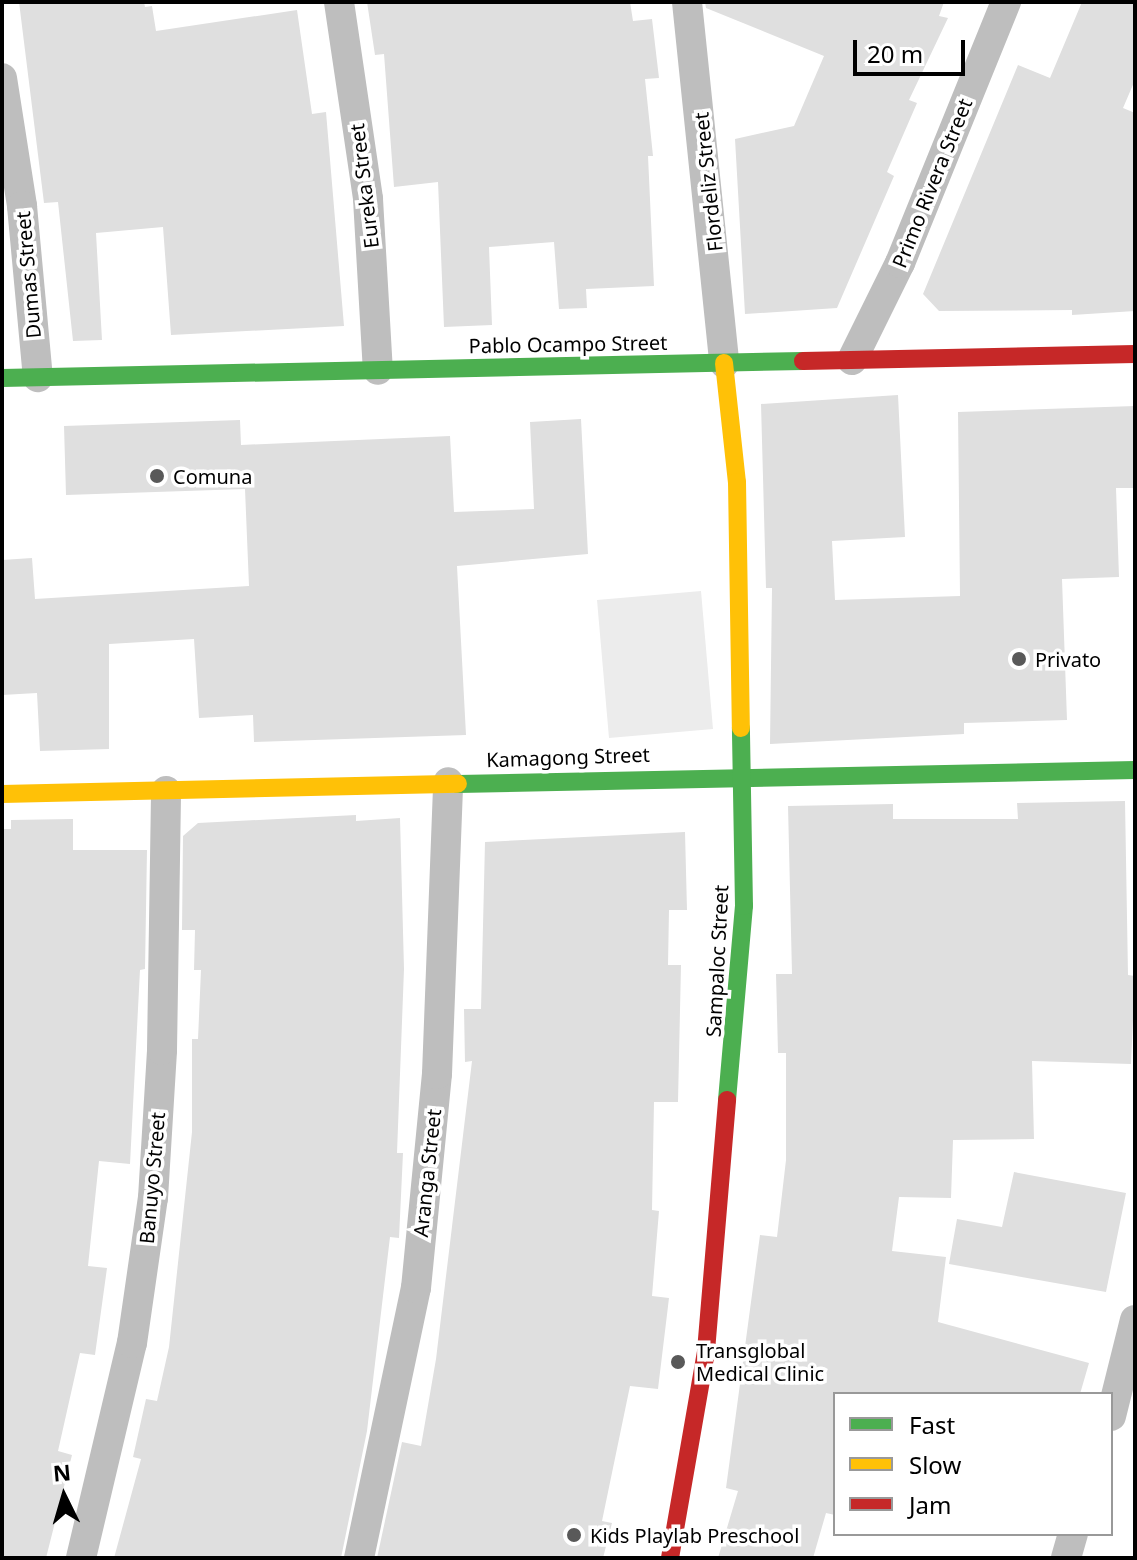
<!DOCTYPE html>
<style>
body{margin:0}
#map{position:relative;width:1137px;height:1560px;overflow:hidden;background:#fff;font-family:"Noto Sans",sans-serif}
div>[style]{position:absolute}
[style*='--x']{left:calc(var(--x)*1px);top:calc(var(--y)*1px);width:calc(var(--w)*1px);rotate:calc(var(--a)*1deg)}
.green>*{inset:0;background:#ececec}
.building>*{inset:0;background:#dfdfdf}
.street>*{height:30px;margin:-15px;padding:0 15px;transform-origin:15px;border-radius:15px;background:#bebebe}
.fast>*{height:18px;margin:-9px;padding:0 9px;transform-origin:9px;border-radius:9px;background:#4caf50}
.slow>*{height:18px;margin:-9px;padding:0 9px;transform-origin:9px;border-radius:9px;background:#ffc107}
.jam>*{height:18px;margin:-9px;padding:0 9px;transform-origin:9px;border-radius:9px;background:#c62828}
.dots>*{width:22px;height:22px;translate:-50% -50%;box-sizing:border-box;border:4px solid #fff;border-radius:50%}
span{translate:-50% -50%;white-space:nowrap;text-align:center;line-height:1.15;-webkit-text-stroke:7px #fff;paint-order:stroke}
.street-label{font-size:20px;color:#000}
.poi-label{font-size:20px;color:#000}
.left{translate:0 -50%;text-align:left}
.frame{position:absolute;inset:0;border:4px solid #000;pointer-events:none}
.legend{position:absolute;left:833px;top:1392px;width:280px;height:144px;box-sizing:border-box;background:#fff;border:2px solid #999;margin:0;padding:10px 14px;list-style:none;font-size:24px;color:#000}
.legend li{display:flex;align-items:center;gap:16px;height:40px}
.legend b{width:40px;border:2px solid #999}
.north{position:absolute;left:24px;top:1456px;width:80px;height:80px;-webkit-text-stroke:6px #fff;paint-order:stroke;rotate:355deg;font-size:22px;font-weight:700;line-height:32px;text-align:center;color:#000}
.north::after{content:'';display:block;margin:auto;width:28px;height:36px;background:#000;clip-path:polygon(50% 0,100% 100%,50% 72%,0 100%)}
.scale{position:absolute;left:853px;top:40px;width:112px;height:36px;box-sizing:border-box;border:4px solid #000;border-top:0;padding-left:10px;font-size:24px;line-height:28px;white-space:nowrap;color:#000;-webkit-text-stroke:6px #fff;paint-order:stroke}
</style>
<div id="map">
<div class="green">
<i style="clip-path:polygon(701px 591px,713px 729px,609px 738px,597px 600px)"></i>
</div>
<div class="building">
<i style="clip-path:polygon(19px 2px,144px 2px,145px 7px,152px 6px,156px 31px,297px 10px,312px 114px,326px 112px,344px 326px,171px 335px,163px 227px,96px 233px,102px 340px,73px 341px,58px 202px,44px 203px)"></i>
<i style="clip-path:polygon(367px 2px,630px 2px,633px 21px,652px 19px,659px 78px,645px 79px,653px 156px,648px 156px,654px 286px,586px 289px,587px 308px,559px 309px,554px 242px,489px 247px,492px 325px,444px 327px,438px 182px,394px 187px,384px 54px,375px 55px)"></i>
<i style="clip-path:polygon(705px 2px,944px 2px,939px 16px,948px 18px,909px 100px,917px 103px,887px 172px,894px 176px,837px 308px,745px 314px,735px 139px,794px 126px,824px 56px,706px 8px)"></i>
<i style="clip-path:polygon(1082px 2px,1135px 2px,1135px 80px,1123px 108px,1135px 113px,1135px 311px,1072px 315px,1072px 310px,939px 311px,923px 294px,1018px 65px,1050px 78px)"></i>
<i style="clip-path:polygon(898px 395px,905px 537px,832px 541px,835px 600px,960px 596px,958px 412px,1135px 406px,1135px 488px,1116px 488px,1119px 577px,1062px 579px,1067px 720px,964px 723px,964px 734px,770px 744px,772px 588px,766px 588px,761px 404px)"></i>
<i style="clip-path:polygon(581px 419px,588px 554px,457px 566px,466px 735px,254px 742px,253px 715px,199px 718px,194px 639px,109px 644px,109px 749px,40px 751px,37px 693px,2px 695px,2px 560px,32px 558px,35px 599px,249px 586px,245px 489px,66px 495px,64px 426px,240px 420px,241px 445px,450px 436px,454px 512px,534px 509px,530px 422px)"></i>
<i style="clip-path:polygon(1125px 801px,1128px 975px,1135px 976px,1131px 1064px,1032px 1061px,1034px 1139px,953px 1140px,951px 1198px,899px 1197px,892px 1251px,946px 1257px,938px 1322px,1089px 1363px,1080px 1394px,835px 1394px,835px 1515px,826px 1513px,813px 1558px,718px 1558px,738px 1491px,726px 1488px,760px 1235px,777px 1237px,786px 1160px,786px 1053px,778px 1053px,776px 974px,792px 974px,788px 806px,893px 804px,893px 819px,1018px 819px,1017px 803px)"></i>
<i style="clip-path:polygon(356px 815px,356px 821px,400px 818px,404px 969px,397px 1153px,403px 1153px,399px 1238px,390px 1237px,367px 1431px,341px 1558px,114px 1558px,141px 1459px,133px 1457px,146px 1399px,157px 1401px,169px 1347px,192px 1132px,192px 1039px,198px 1039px,201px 970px,194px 970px,195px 930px,182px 930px,183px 836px,198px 823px)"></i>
<i style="clip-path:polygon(73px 819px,73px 850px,147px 850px,145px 969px,140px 970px,130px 1164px,99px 1161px,88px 1266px,107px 1268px,95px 1355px,80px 1353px,58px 1451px,72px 1455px,46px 1558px,2px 1558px,2px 829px,11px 829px,11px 820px)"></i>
<i style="clip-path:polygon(685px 832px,687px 910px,669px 910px,668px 965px,681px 965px,678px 1102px,654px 1102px,652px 1210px,659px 1211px,652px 1296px,669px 1298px,658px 1389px,630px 1386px,602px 1521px,612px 1523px,603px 1558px,377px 1558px,402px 1442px,421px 1446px,436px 1359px,472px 1061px,465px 1062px,464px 1009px,481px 1009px,485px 842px)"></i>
<i style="clip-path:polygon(1014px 1172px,1126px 1193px,1106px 1292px,949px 1264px,957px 1219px,1002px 1227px)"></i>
</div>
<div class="street">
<i style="--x:339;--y:2;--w:199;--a:81.6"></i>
<i style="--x:368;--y:199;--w:171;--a:86.7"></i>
<i style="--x:687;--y:2;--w:363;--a:84.1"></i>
<i style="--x:2;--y:78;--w:130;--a:81.1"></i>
<i style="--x:22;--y:206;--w:172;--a:84.7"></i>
<i style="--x:852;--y:360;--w:108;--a:-63.7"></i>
<i style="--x:900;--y:263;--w:282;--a:-67.9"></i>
<i style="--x:1111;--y:1416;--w:99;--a:-76"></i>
<i style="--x:81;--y:1558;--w:221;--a:-76.7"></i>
<i style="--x:132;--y:1343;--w:147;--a:-81.8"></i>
<i style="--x:153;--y:1198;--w:148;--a:-86.5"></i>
<i style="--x:162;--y:1050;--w:259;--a:-89.1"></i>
<i style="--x:359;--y:1558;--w:276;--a:-78.1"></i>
<i style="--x:416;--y:1288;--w:215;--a:-84.4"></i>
<i style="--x:437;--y:1074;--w:292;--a:-87.8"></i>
<i style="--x:1066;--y:1558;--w:25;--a:-74"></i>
</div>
<div class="fast">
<i style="--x:2;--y:378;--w:801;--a:-1.22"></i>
<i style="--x:458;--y:784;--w:677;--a:-1.18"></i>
<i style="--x:727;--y:1100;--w:195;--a:-85"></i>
<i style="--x:744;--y:906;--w:178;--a:-91"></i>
</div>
<div class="slow">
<i style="--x:724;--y:363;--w:120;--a:83.8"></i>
<i style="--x:737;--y:482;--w:246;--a:89.1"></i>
<i style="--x:2;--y:794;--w:456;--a:-1.3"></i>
</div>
<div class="jam">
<i style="--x:803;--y:361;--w:332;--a:-1.2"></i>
<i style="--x:670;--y:1558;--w:210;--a:-80.1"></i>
<i style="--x:706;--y:1351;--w:252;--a:-85.2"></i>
</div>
<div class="dots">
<i style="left:157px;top:476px;background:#595959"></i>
<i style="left:1019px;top:659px;background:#595959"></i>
<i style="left:678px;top:1362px;background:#595959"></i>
<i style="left:574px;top:1535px;background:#595959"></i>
</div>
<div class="street-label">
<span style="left:708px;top:182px;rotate:-96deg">Flordeliz Street</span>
<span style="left:932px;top:183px;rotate:-68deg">Primo Rivera Street</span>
<span style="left:364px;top:186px;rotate:-97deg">Eureka Street</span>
<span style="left:28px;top:275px;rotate:-95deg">Dumas Street</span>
<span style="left:568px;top:344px;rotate:-1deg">Pablo Ocampo Street</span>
<span style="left:568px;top:757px;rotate:-2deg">Kamagong Street</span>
<span style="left:717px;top:961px;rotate:-87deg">Sampaloc Street</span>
<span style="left:427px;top:1173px;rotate:-84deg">Aranga Street</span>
<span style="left:152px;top:1178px;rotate:-85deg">Banuyo Street</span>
</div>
<div class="poi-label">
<span class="left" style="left:173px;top:476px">Comuna</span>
<span class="left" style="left:1035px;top:659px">Privato</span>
<span class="left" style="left:696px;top:1362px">Transglobal<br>Medical Clinic</span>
<span class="left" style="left:590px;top:1535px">Kids Playlab Preschool</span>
</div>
<div class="frame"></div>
<ul class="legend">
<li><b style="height:10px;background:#4caf50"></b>Fast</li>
<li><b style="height:10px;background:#ffc107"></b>Slow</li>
<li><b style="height:10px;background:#c62828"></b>Jam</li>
</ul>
<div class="north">N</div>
<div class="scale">20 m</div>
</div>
